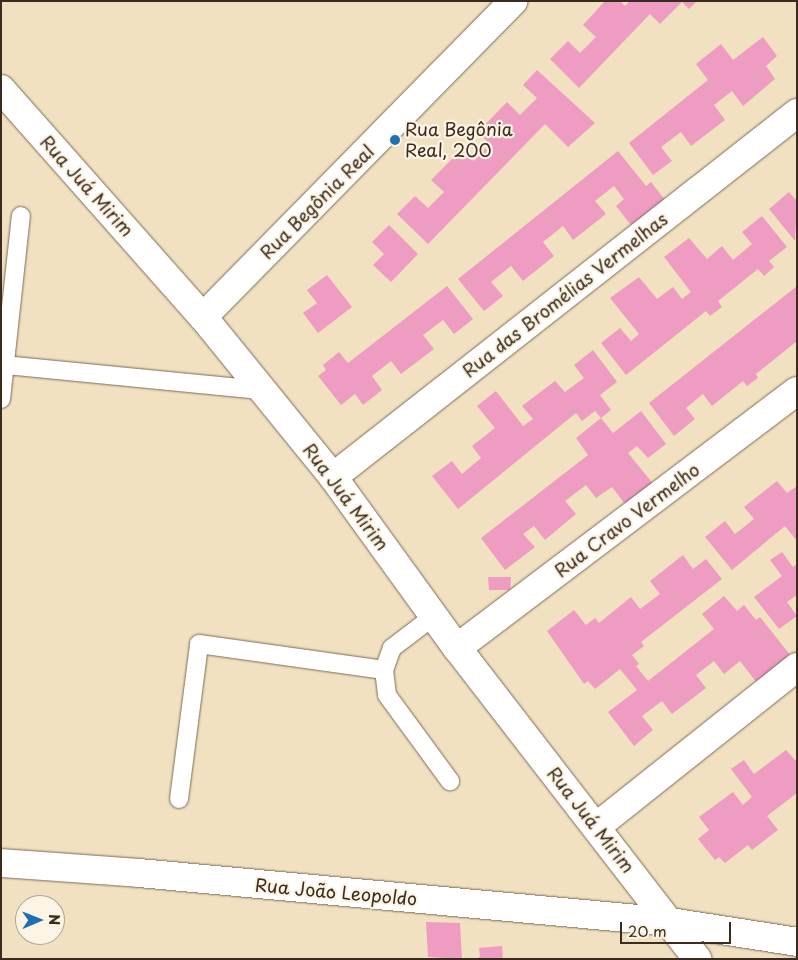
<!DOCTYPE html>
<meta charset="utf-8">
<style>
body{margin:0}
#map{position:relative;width:798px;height:960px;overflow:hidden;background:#f1e1c1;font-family:"Playpen Sans",sans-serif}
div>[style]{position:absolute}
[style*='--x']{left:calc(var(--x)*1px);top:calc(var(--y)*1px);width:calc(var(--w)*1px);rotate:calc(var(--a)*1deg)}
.building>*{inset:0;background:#ee9cc1}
.roads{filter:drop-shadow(0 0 1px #7b6a57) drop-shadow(0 0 1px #7b6a57)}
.service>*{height:18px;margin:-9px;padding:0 9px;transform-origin:9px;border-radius:9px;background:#fff}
.minor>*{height:28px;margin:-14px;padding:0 14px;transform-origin:14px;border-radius:14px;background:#fff}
.dots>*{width:14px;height:14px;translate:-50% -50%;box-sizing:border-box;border:2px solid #fcf5e5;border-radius:50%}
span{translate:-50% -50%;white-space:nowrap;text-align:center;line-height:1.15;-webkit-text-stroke:4.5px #fcf5e5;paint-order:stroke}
.poi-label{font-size:18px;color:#3b2a1e}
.left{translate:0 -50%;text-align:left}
.street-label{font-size:18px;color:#3b2a1e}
.frame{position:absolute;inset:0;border:2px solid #3b2a1e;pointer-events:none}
.north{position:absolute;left:15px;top:895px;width:50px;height:50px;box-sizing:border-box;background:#fcf5e5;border:1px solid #afa495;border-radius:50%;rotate:89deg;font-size:14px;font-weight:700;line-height:20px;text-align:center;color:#3b2a1e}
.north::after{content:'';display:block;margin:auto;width:18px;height:22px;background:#1f6fb2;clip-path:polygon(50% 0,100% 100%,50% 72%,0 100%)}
.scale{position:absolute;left:620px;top:922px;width:111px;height:22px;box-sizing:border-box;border:2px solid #3b2a1e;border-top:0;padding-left:6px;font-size:15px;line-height:18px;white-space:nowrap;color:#3b2a1e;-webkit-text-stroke:4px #fcf5e5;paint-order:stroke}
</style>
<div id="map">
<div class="building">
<i style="clip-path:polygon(605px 1px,620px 1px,625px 6px,630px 1px,697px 1px,689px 9px,682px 2px,660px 24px,650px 14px,579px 88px,550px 59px,568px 41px,580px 53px,596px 37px,583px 25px)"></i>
<i style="clip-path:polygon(763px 37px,777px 56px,766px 66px,775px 79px,743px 106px,732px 91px,714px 105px,725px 120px,691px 146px,681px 132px,661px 147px,672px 161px,653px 175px,629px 143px,708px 80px,696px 64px,721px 44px,733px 60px)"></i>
<i style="clip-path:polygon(537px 70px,595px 123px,568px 147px,545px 124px,428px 244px,397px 214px,415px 196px,428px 208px,444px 192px,431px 180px,462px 149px,474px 161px,490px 144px,478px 132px,507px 102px,520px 115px,537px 98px,523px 85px)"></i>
<i style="clip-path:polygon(618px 151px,646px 186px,651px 182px,665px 200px,631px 225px,616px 206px,624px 199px,614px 186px,595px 201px,606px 214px,573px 240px,563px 226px,543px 242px,554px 256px,523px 281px,511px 266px,491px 282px,503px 296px,484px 311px,458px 279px)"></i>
<i style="clip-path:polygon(789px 192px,797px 201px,795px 241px,769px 209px)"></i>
<i style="clip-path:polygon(762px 216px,787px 247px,769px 261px,774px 267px,764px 276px,758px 269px,718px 301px,722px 307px,710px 316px,706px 311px,626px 375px,601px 343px,620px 328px,631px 341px,639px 334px,610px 298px,639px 277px,657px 299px,673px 287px,682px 299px,691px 292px,664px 257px,689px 238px,707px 259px,722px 246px,733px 260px,752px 244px,742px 232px)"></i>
<i style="clip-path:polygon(389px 225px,418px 254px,391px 282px,373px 265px,384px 254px,372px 242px)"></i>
<i style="clip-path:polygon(327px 275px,352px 307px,318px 333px,303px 313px,317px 303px,307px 290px)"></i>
<i style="clip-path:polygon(447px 286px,473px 319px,454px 334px,443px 320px,423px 335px,434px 349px,401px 374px,391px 361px,372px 376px,382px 390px,363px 405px,355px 394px,341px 405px,318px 376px,326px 370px,323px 365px,339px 352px,348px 363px)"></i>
<i style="clip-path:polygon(797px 286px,797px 341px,756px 374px,758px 378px,747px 386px,743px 381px,712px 406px,703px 394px,686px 408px,695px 419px,674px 436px,649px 403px)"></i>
<i style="clip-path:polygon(593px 350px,617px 382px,600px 395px,611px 410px,601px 418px,595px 411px,582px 421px,576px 413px,458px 509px,432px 476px,452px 461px,462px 474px,481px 458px,472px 446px,495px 428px,477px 406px,496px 391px,523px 426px,533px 419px,522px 406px,555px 381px,565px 392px,584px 378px,574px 365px)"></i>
<i style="clip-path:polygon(641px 411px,666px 444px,648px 458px,637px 446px,628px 453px,655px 486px,628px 508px,612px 487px,596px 498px,586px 485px,565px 501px,576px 514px,545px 540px,534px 526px,523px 534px,535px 547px,505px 570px,481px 538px,588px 455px,576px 438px,601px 418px,613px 433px)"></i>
<i style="clip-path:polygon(777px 481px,787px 493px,797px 486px,797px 541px,785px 526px,732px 570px,705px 537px,725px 521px,735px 534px,744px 527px,754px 519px,744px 507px)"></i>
<i style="clip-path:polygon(782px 552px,793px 567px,797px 564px,797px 595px,787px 602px,797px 616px,779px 629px,754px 597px,782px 576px,770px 560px)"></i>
<i style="clip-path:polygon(683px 555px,693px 569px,706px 559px,722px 579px,641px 642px,644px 646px,632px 655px,639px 664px,636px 666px,648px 681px,714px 629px,702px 614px,724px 596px,737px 611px,744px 605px,756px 620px,760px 617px,791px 656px,757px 683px,740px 661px,724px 674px,714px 661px,696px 675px,706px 688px,672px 714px,662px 701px,642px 716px,653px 730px,634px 746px,608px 712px,637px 690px,620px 669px,595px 689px,588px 681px,584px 684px,547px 631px,574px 610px,586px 625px,595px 618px,599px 623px,631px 597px,640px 609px,660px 594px,650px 581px)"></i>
<i style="clip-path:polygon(488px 577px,511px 577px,510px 590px,489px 590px)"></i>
<i style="clip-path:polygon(786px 750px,797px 762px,797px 793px,767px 816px,778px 830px,752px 850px,748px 845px,725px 863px,719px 857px,715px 860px,698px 839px,709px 830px,699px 817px,733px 792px,743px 805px,752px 797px,731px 769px,744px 760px,754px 774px)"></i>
<i style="clip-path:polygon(426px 922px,460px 923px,462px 959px,428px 957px)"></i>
<i style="clip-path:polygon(502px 946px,503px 959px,474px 959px,480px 957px,479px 948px)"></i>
</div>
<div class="roads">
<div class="service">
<i style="--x:5;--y:365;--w:258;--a:5.6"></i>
<i style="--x:1;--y:399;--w:184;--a:-83.8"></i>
<i style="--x:434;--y:616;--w:53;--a:142.7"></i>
<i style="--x:392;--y:648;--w:23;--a:110"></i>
<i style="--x:384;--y:670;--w:25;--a:83"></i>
<i style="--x:387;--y:695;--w:107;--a:53.8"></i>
<i style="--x:179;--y:799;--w:156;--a:-82.6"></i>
<i style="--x:199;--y:644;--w:187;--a:8"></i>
</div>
<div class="minor">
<i style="--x:1;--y:89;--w:305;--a:48.5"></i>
<i style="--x:203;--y:317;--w:206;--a:50.9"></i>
<i style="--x:333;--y:477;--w:211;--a:54.1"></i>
<i style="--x:457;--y:648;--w:393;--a:52.3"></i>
<i style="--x:203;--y:317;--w:443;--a:-45.5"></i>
<i style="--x:333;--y:477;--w:590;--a:-38.11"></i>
<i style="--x:457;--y:648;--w:426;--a:-37.1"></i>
<i style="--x:596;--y:827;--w:257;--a:-38.5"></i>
<i style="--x:1;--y:863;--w:138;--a:4.1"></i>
<i style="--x:139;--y:873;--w:533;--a:5.27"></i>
<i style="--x:670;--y:922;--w:129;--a:8.9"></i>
</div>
</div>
<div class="dots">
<i style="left:395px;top:140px;background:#1f6fb2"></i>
</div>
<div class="poi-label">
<span class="left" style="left:405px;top:140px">Rua Begônia<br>Real, 200</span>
</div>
<div class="street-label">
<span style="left:87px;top:186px;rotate:48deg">Rua Juá Mirim</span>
<span style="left:317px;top:202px;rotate:-45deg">Rua Begônia Real</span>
<span style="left:565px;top:295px;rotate:-38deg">Rua das Bromélias Vermelhas</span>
<span style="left:346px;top:497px;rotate:53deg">Rua Juá Mirim</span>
<span style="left:627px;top:520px;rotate:-37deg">Rua Cravo Vermelho</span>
<span style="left:591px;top:820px;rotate:52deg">Rua Juá Mirim</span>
<span style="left:336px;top:892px;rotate:5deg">Rua João Leopoldo</span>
</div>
<div class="frame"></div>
<div class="north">N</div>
<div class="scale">20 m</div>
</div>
